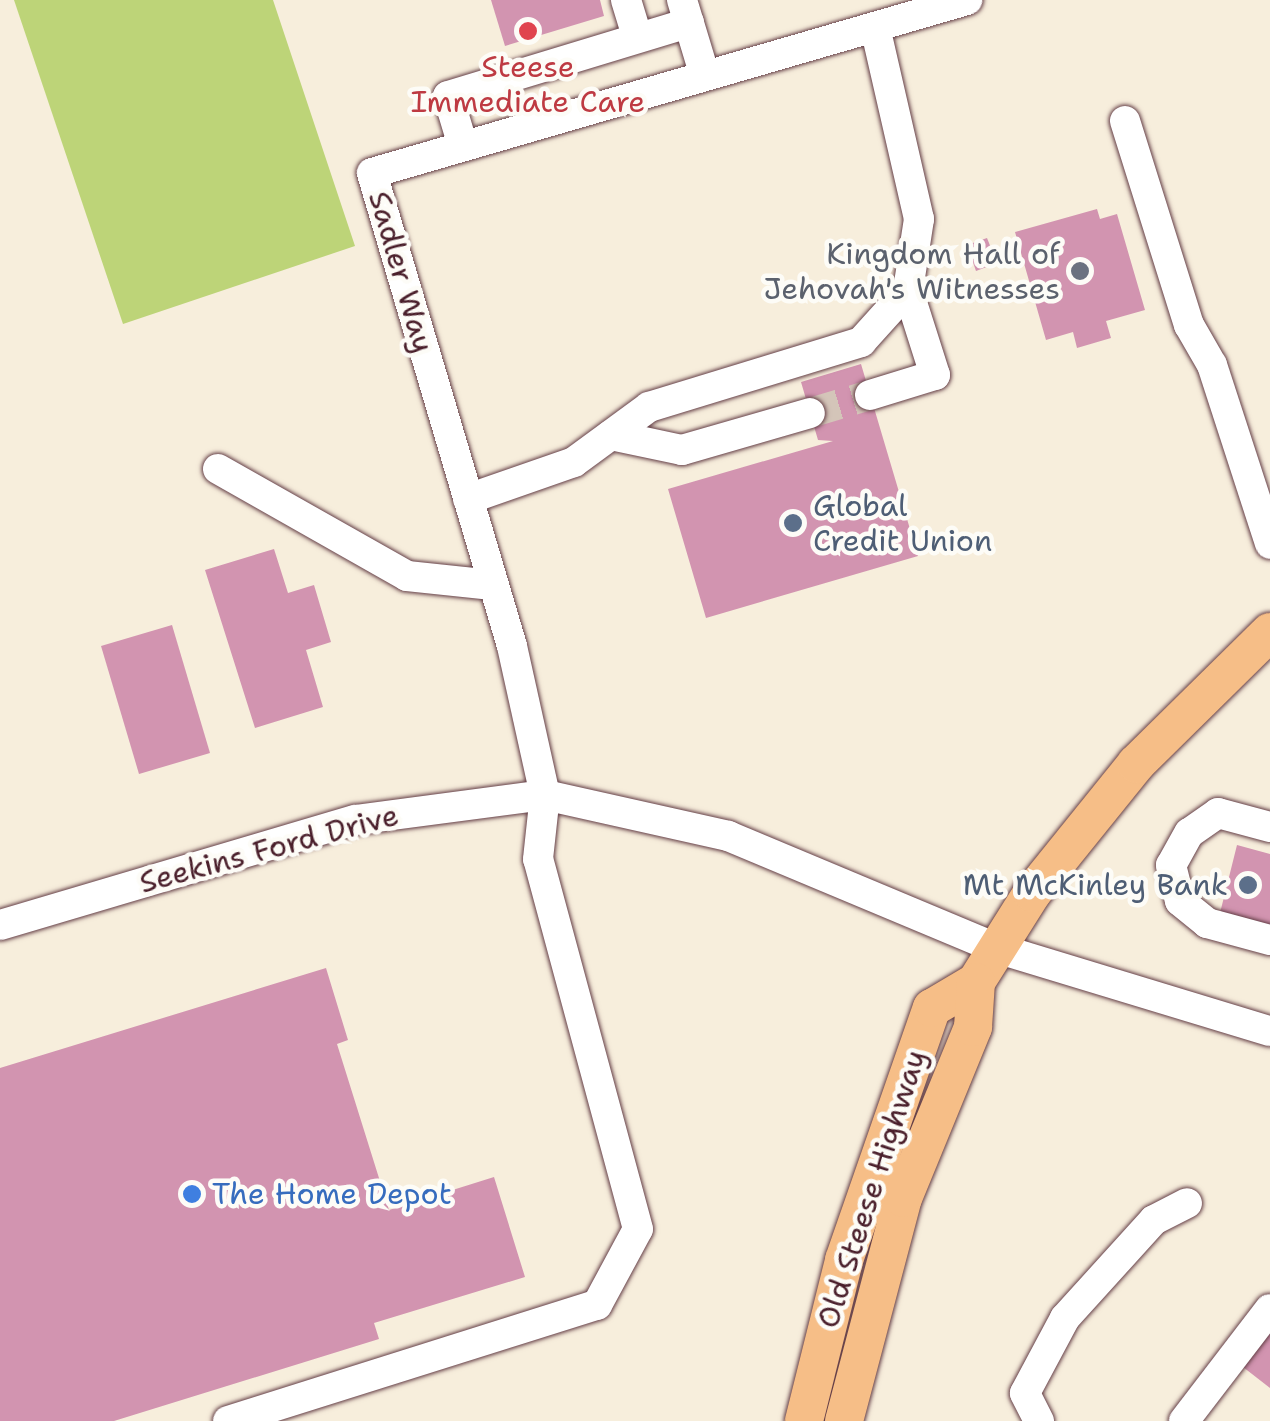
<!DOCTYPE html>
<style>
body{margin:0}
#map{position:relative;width:1270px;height:1421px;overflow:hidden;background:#f7eedc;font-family:"Shantell Sans",sans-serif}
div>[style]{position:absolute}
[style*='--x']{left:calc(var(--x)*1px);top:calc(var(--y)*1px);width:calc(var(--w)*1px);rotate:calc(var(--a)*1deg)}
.green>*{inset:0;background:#bdd478}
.building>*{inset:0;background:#d294b0}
.minor-tunnel>*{height:30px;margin-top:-15px;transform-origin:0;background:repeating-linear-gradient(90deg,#d4c5b9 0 30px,transparent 0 45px)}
.roads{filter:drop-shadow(0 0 2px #643e46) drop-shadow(0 0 2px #643e46)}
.minor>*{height:30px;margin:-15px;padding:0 15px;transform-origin:15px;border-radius:15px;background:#fff}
.major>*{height:38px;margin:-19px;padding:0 19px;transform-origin:19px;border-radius:19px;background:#f6be87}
.dots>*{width:28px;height:28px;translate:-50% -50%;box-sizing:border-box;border:5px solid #fdfcf7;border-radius:50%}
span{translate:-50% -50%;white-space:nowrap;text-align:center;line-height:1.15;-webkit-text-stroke:9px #fdfcf7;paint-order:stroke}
.health-label{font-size:30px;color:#be3a42}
.worship-label{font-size:30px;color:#5b616d}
.right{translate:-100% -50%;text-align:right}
.street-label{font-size:30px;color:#4a1f2b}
.service-label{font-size:30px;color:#4e5e75}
.left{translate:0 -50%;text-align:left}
.shop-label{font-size:30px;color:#366cbe}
</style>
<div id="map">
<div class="green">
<i style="clip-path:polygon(14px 0,273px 0,355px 246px,123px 324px)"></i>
</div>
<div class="building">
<i style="clip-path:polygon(491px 0,600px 0,604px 16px,505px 46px)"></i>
<i style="clip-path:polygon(1097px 209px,1100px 219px,1117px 214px,1145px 310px,1106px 321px,1111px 338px,1077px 348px,1073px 332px,1046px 340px,1015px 232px)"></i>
<i style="clip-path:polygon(987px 238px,997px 263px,976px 271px,967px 245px)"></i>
<i style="clip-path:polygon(861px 364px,918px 556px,706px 618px,668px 489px,833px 441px,818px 440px,801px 382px)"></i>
<i style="clip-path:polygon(274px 549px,288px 593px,314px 585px,331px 642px,306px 650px,323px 707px,255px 728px,205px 570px)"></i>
<i style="clip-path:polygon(172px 625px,210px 753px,139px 774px,101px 646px)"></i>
<i style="clip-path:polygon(1237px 845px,1270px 854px,1270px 930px,1219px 917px)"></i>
<i style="clip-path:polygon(326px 968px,348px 1040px,337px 1044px,389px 1210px,494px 1177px,525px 1277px,374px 1323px,379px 1339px,114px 1421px,0 1421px,0 1068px)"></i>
<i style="clip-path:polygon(1270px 1333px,1270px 1388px,1243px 1367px)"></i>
</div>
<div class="minor-tunnel">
<i style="--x:810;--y:413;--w:63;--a:-16.7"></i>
</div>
<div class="roads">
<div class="minor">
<i style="--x:626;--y:0;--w:39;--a:73"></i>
<i style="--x:682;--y:0;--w:79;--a:73.2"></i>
<i style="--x:1125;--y:121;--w:214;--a:72.6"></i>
<i style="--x:1189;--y:325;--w:46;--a:60.1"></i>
<i style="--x:1212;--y:365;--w:188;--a:72"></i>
<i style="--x:463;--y:146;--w:52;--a:-106.7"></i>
<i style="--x:448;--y:96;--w:252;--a:-16.9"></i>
<i style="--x:870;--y:395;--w:68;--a:-17.1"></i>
<i style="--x:935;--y:375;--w:89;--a:-107.6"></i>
<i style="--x:611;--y:435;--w:73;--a:11.9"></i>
<i style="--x:682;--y:450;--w:133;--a:-16.1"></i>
<i style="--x:218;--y:469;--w:217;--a:29.5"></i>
<i style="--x:407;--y:576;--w:86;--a:6"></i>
<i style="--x:468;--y:499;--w:112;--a:-19.2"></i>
<i style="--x:574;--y:462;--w:93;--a:-36.3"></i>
<i style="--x:649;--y:407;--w:222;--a:-17"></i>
<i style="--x:861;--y:342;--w:70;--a:-47.9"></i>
<i style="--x:908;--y:290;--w:72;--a:-81.2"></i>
<i style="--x:919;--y:219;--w:197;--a:-102.9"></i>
<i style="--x:1270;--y:827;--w:54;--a:-164.9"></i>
<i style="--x:1218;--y:813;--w:35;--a:145"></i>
<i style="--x:1189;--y:833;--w:37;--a:119"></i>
<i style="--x:1171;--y:865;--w:37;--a:76"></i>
<i style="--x:1180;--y:901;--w:35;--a:39"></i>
<i style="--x:1207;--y:923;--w:65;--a:15.1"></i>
<i style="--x:0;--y:925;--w:370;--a:-16.5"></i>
<i style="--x:355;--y:820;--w:192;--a:-7.5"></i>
<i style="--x:545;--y:795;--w:188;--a:12.6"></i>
<i style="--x:728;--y:836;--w:290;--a:22.7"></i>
<i style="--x:996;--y:948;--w:286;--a:16.9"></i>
<i style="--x:228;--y:1421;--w:387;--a:-17.5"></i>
<i style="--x:597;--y:1305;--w:86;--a:-61.7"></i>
<i style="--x:638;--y:1229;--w:383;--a:-105.1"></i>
<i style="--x:538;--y:859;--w:64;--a:-83.8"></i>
<i style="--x:545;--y:795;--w:153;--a:-102.5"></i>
<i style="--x:512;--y:646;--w:493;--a:-106.5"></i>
<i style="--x:372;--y:173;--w:620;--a:-16.21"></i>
<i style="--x:1039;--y:1421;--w:31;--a:-117"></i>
<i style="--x:1025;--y:1393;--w:85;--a:-61.9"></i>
<i style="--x:1065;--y:1318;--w:132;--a:-47.8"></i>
<i style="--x:1154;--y:1220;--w:37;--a:-27"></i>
<i style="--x:1184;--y:1421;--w:141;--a:-52.5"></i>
</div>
<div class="major">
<i style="--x:804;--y:1421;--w:166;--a:-76"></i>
<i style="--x:844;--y:1260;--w:267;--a:-70.8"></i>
<i style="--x:932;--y:1008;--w:51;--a:-30.6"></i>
<i style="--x:976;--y:982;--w:105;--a:-57.8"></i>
<i style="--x:1032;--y:893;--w:166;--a:-51.1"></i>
<i style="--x:1136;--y:764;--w:188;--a:-44.6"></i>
<i style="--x:844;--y:1421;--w:231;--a:-75.2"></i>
<i style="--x:903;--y:1198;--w:185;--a:-67.7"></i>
<i style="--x:973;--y:1027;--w:45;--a:-86.2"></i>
</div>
</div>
<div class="dots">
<i style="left:528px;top:31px;background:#e0444e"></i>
<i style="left:1080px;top:271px;background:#6b7280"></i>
<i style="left:793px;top:523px;background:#5c6f8a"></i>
<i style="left:1248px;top:885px;background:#5c6f8a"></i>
<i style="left:192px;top:1194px;background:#3f7fe0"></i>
</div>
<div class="health-label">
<span style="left:528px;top:84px">Steese<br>Immediate Care</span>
</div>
<div class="worship-label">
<span class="right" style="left:1060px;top:271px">Kingdom Hall of<br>Jehovah's Witnesses</span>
</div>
<div class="street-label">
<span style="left:401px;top:272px;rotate:74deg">Sadler Way</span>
<span style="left:269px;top:849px;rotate:-15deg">Seekins Ford Drive</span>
<span style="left:872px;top:1189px;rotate:-72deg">Old Steese Highway</span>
</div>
<div class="service-label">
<span class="left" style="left:813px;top:523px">Global<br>Credit Union</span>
<span class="right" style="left:1228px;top:885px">Mt McKinley Bank</span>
</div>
<div class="shop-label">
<span class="left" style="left:212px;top:1194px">The Home Depot</span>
</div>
</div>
